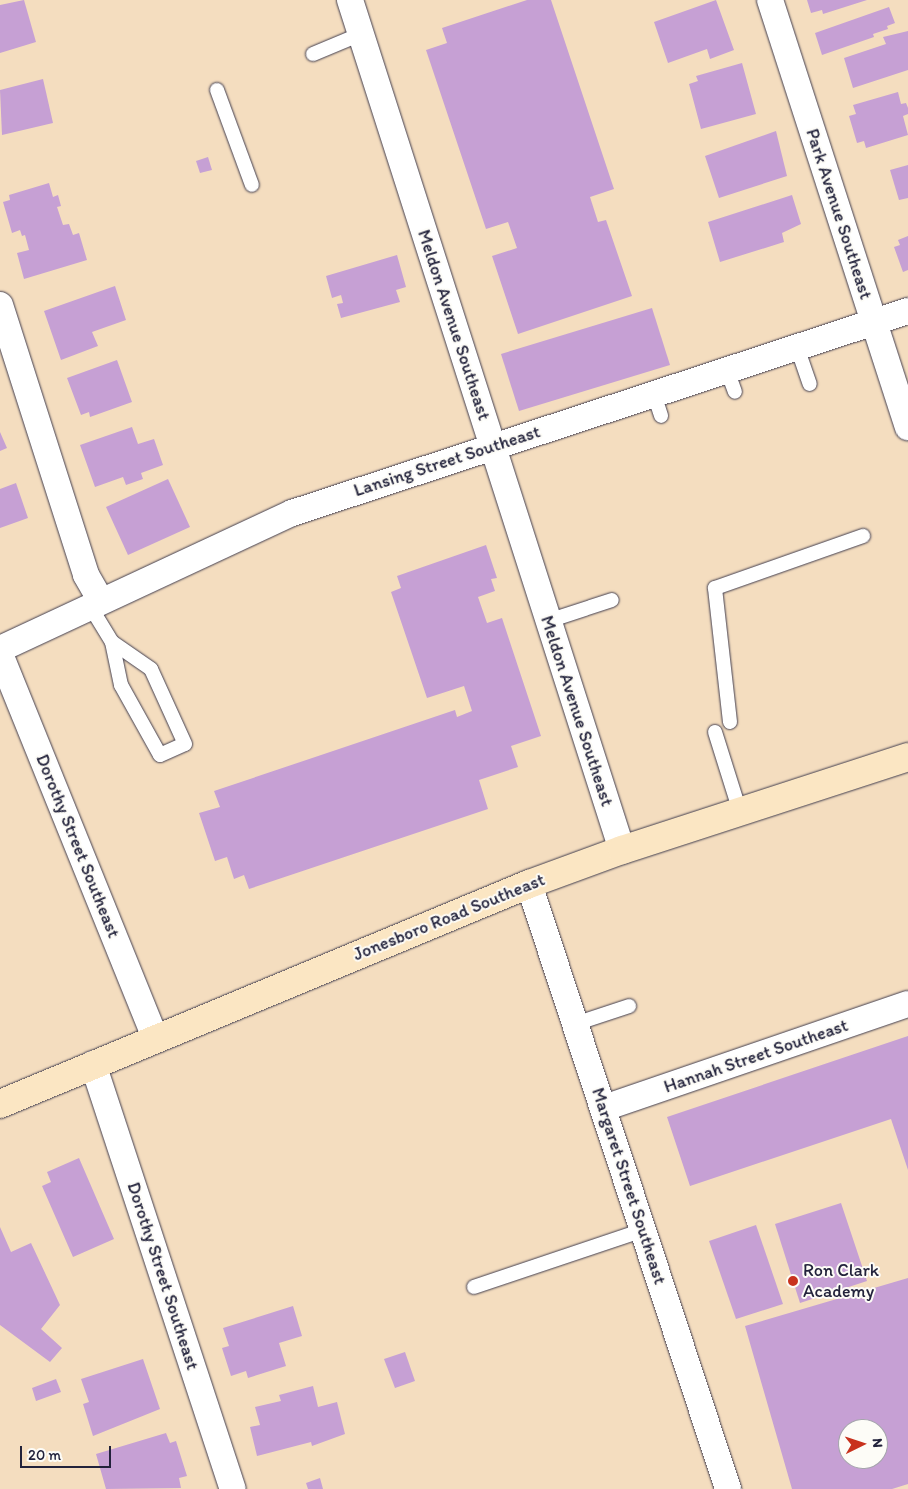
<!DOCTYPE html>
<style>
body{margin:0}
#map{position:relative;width:908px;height:1489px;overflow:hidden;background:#f4ddbf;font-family:Itim,sans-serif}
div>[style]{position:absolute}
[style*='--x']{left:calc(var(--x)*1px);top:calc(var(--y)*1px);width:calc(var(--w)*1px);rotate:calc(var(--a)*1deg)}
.building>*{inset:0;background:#c6a0d4}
.roads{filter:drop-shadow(0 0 1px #423e4f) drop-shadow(0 0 1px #423e4f)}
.lane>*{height:14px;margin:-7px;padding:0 7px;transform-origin:7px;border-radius:7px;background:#fff}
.street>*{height:26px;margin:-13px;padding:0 13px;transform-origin:13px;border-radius:13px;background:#fff}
.secondary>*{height:28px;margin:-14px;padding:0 14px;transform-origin:14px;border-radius:14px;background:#fbe6c3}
.dots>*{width:14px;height:14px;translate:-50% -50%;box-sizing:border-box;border:2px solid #fdfcf7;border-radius:50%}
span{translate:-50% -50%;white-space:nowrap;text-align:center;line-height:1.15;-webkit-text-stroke:4px #fdfcf7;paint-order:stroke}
.street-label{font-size:18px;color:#22223b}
.poi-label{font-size:18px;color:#22223b}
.left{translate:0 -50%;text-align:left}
.north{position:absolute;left:838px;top:1419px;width:50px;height:50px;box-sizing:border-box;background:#fdfcf7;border:1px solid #a5a5ac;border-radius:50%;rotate:86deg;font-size:14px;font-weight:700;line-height:20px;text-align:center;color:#22223b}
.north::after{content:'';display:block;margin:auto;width:18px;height:22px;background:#c8321e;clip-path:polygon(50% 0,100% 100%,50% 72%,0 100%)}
.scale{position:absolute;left:20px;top:1446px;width:91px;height:22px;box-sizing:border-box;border:2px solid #22223b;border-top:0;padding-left:6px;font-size:15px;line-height:18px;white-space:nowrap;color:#22223b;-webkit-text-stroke:4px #fdfcf7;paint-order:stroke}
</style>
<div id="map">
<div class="building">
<i style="clip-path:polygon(24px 0,36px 42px,0 53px,0 5px)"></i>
<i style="clip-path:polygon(527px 0,551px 0,614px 189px,590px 197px,598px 222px,606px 220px,632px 296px,518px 334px,492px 256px,517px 248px,508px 222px,486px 229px,426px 50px,447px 43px,442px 28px)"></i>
<i style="clip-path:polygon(716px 0,734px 50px,710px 59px,707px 49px,668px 63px,654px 22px)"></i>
<i style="clip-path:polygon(807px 0,867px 0,823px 14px,822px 10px,811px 13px)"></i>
<i style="clip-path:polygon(889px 7px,895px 23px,887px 26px,888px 29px,873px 34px,874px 37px,822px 55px,815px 33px)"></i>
<i style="clip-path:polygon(908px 31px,908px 70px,853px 88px,844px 58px,886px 44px,883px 37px)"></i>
<i style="clip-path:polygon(742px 63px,756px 114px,701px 129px,689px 84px,698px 81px,696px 76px)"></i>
<i style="clip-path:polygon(43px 79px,53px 123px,2px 135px,0 90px)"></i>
<i style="clip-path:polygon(898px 92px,901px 104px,906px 103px,908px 108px,908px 114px,903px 116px,908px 135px,866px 148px,864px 141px,857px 143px,849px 116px,856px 114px,853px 105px)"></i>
<i style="clip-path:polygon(776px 131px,787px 176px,719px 198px,705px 156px)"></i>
<i style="clip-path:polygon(208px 157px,212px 170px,200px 173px,196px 161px)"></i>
<i style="clip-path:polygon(908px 165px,908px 198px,899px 200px,890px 170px)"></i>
<i style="clip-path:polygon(49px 183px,53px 197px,58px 195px,61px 206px,57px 207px,63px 225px,69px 224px,73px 235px,79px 233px,87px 260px,24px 279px,17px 253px,29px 250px,25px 235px,22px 236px,20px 230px,12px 233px,3px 202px,10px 200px,9px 195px)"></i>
<i style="clip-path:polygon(792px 195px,801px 224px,782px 233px,784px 242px,720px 262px,708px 222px)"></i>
<i style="clip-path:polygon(908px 236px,908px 270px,903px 272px,894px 247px,900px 245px,898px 240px)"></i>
<i style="clip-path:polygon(397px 255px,406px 287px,396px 290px,400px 302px,341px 318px,337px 304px,343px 303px,341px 295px,332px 298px,326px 276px)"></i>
<i style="clip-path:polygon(115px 286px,126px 320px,92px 332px,98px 346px,61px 360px,44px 311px)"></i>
<i style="clip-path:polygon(652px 308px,670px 365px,519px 411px,501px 354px)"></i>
<i style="clip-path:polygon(117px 360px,132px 402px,90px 417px,89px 412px,81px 415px,67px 378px)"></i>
<i style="clip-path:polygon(132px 427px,138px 444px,154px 439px,163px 465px,141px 473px,143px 479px,126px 485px,123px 477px,95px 487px,80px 445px)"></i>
<i style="clip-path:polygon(0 432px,7px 448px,0 451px)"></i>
<i style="clip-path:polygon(168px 479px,190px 527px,128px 555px,106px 507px)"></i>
<i style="clip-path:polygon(16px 483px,28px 518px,0 528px,0 489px)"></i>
<i style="clip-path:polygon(486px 545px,497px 578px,491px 579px,495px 591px,478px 597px,487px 623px,502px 618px,541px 736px,511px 746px,518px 767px,479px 780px,488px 809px,249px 889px,244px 875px,234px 879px,227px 857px,215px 861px,199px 813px,220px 807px,214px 791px,455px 710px,457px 717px,472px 711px,464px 686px,427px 698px,391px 592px,401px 588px,397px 576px)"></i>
<i style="clip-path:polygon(908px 1036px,908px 1170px,891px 1119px,690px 1186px,667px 1117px)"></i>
<i style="clip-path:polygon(79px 1158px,114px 1239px,73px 1257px,42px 1186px,51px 1182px,47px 1172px)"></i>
<i style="clip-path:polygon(841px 1203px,867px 1281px,800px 1303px,775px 1224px)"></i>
<i style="clip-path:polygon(756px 1225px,783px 1304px,736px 1319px,709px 1241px)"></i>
<i style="clip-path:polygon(0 1227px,11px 1252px,31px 1243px,60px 1305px,41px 1329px,62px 1348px,50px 1362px,0 1325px)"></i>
<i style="clip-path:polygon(evenodd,908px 1278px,908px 1484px,892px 1489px,792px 1489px,745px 1326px,908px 1278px,848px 1429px,878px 1429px,878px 1459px,848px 1459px,848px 1429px)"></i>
<i style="clip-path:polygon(293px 1306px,302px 1336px,279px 1343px,286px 1366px,248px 1378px,246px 1371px,231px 1376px,222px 1348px,229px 1346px,223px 1328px)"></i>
<i style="clip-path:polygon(405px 1352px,415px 1381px,395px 1388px,384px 1359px)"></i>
<i style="clip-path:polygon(143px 1359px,160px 1409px,93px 1436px,83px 1404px,89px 1402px,81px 1379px)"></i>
<i style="clip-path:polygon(56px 1379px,61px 1392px,36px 1401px,32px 1388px)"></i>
<i style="clip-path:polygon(313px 1386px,318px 1407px,337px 1402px,345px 1434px,312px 1446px,311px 1442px,257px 1456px,250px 1427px,260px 1425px,255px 1407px,281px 1401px,279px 1395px)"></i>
<i style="clip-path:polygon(166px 1433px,170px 1443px,176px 1441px,187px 1476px,179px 1478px,181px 1488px,106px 1489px,96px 1454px)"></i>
<i style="clip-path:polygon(320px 1478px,323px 1489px,308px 1489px,306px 1483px)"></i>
</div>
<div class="roads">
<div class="lane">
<i style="--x:313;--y:54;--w:52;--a:-22.6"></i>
<i style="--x:217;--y:90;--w:101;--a:69.8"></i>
<i style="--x:797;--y:347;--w:39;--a:71"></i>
<i style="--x:727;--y:370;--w:23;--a:70"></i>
<i style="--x:654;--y:394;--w:23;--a:72"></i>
<i style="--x:90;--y:606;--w:42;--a:58.6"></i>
<i style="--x:112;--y:642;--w:44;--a:78.2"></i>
<i style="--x:121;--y:685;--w:80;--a:60.9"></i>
<i style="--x:160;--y:755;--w:27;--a:-24"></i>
<i style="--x:185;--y:744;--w:82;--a:-114.4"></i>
<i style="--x:151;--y:669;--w:47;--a:-145.3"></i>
<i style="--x:548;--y:621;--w:67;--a:-18.2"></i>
<i style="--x:730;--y:722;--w:135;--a:-96.4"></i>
<i style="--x:715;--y:588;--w:157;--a:-19.4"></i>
<i style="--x:715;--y:732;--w:84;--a:72.6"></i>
<i style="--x:575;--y:1024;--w:57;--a:-18.4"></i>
<i style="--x:474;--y:1287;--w:178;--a:-18.6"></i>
</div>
<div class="street">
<i style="--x:350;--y:0;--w:892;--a:72.26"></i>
<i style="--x:770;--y:0;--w:449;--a:72.1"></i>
<i style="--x:0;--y:305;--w:283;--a:72.3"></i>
<i style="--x:86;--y:575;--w:30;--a:60"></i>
<i style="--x:0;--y:649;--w:322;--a:-25"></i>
<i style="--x:292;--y:513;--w:648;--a:-18.16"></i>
<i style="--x:0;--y:654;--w:413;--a:68"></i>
<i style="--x:529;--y:884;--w:637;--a:71.79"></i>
<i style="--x:93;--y:1064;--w:447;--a:71.8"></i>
<i style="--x:604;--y:1108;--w:321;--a:-18.9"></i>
</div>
<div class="secondary">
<i style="--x:0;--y:1104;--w:573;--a:-22.58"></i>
<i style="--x:529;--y:884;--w:99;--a:-20.1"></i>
<i style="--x:622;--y:850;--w:301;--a:-18"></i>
</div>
</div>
<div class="dots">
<i style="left:793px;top:1281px;background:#c8321e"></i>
</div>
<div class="street-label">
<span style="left:839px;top:214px;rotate:72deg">Park Avenue Southeast</span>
<span style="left:454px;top:325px;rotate:72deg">Meldon Avenue Southeast</span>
<span style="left:447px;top:461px;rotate:-18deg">Lansing Street Southeast</span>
<span style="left:577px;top:711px;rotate:72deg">Meldon Avenue Southeast</span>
<span style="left:78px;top:846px;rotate:68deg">Dorothy Street Southeast</span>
<span style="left:449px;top:917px;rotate:-22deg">Jonesboro Road Southeast</span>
<span style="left:756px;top:1056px;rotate:-19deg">Hannah Street Southeast</span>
<span style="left:629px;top:1186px;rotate:72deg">Margaret Street Southeast</span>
<span style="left:163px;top:1276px;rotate:72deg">Dorothy Street Southeast</span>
</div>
<div class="poi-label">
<span class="left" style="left:803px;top:1281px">Ron Clark<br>Academy</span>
</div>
<div class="north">N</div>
<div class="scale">20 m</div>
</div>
